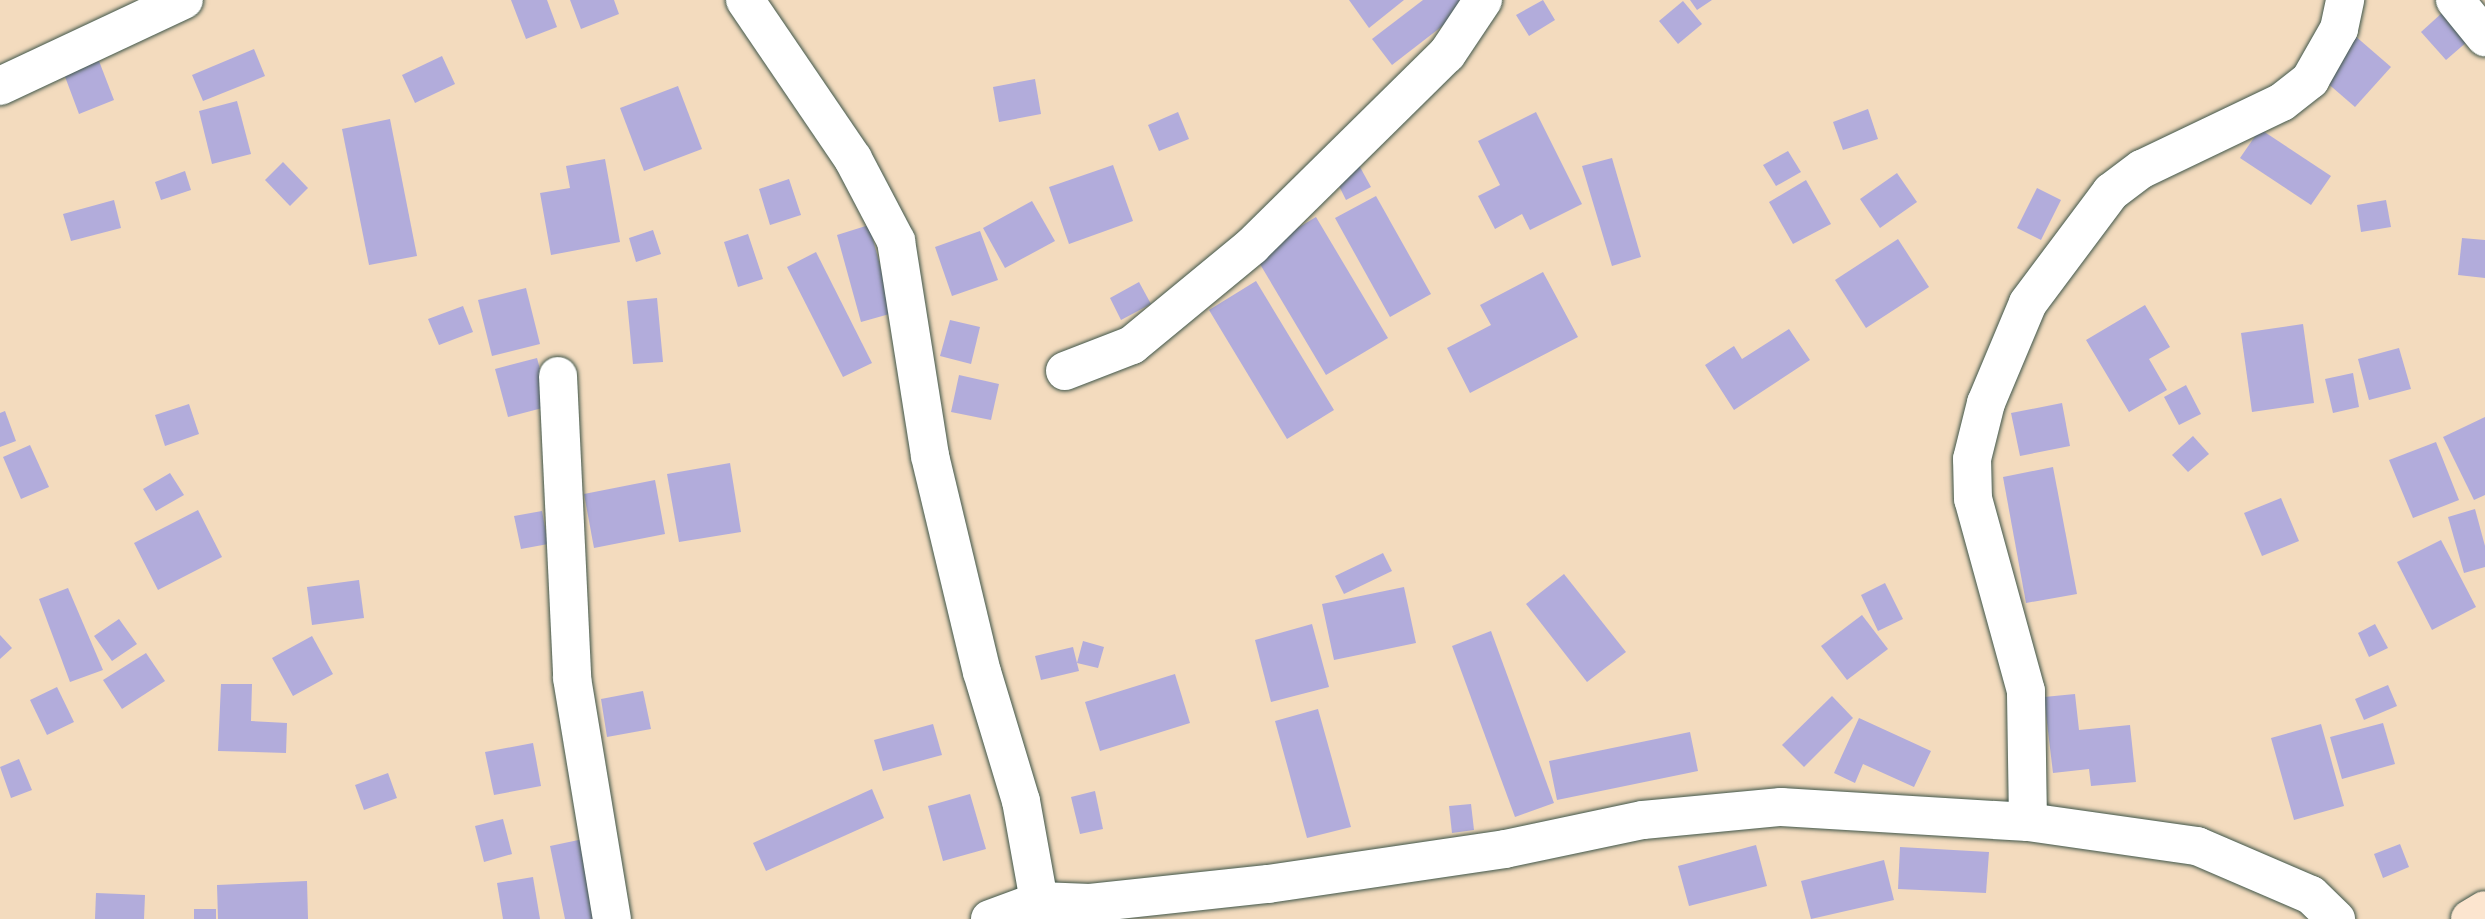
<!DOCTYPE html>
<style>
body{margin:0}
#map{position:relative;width:2485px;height:919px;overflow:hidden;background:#f3dbbe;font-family:Pangolin,sans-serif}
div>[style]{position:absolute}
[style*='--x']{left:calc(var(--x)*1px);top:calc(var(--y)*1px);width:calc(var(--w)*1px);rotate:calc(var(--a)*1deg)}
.building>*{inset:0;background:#b2acdb}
.roads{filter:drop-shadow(0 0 2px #3f5549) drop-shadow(0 0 2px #3f5549)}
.minor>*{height:38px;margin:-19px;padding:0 19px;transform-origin:19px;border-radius:19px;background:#fff}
.secondary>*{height:38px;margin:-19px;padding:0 19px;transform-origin:19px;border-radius:19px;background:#fce5cf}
span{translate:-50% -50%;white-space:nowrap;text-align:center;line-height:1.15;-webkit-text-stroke:5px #f7f3e8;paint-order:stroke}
</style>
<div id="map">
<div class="building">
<i style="clip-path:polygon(511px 0,547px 0,557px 27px,526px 39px)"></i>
<i style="clip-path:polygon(570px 0,614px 0,619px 14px,581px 29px)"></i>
<i style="clip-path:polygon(1349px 0,1404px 0,1369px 28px)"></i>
<i style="clip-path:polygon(1423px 0,1476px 0,1392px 65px,1372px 39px)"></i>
<i style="clip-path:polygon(1543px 0,1555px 20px,1529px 36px,1516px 15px)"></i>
<i style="clip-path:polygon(1690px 0,1712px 0,1697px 10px)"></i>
<i style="clip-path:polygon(1683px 1px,1702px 24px,1678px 44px,1659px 21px)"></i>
<i style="clip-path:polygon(2443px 12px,2468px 41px,2446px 60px,2421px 32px)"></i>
<i style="clip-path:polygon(2354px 35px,2391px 67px,2355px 107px,2318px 75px)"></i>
<i style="clip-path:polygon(254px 49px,265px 76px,203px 101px,192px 75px)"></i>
<i style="clip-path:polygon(442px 56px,455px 84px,415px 103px,402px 75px)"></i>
<i style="clip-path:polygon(99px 61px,114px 100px,79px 114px,64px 74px)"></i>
<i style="clip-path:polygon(1035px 79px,1041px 114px,999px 122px,993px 87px)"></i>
<i style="clip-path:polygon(678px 86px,702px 149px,644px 171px,620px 108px)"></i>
<i style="clip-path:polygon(237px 101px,251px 154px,212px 164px,199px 111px)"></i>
<i style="clip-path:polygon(1868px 109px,1878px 139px,1843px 150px,1833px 122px)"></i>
<i style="clip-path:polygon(1178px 112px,1189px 139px,1159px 151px,1148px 125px)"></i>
<i style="clip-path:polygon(1536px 112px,1582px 204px,1530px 230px,1522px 214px,1495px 229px,1478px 196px,1500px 185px,1478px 141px)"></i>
<i style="clip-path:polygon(390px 119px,417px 256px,369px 265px,342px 129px)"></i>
<i style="clip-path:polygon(2260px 129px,2331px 176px,2311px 205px,2240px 158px)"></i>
<i style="clip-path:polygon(1788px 151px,1801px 172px,1776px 186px,1763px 165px)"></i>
<i style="clip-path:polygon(1355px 158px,1371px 187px,1346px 200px,1331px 170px)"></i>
<i style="clip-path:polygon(1612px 158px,1641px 257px,1612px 266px,1582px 166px)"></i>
<i style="clip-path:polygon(605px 159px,620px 242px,551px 255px,540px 193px,570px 188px,566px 166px)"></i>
<i style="clip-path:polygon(283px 162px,308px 188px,290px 206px,265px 180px)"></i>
<i style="clip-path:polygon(1113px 165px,1133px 221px,1069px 244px,1049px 187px)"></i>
<i style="clip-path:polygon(185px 171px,191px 190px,161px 200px,155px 182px)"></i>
<i style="clip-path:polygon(1897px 173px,1917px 202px,1880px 228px,1860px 199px)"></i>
<i style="clip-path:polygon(789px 179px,801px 215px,770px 225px,759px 189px)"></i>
<i style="clip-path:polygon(1806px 180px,1831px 224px,1793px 244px,1769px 202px)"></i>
<i style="clip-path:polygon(2037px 188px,2061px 200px,2041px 240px,2017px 228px)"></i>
<i style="clip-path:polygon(1376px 196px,1431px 294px,1390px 317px,1335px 218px)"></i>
<i style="clip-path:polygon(114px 200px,121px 228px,71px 241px,63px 214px)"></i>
<i style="clip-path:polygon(2386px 200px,2391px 227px,2361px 232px,2357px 205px)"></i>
<i style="clip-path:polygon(1032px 201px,1055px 241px,1005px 268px,983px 228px)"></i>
<i style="clip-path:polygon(1316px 217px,1388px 338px,1326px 375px,1254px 254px)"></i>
<i style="clip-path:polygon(869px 225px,893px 313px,861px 322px,837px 235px)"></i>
<i style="clip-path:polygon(653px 230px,661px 254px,636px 262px,629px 238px)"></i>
<i style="clip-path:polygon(980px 231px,998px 280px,952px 296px,935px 247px)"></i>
<i style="clip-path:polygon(748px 234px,763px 279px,738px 287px,724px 242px)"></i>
<i style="clip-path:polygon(2462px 238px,2485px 240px,2485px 278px,2458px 275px)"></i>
<i style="clip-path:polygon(1898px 239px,1929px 287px,1866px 328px,1835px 280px)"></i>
<i style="clip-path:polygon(816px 252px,872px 363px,843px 377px,787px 267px)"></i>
<i style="clip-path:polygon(1543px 272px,1578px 337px,1470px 393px,1447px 348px,1491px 325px,1480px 305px)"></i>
<i style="clip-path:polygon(1256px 281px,1334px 410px,1287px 439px,1209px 310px)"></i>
<i style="clip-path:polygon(1139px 282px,1151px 304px,1121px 320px,1110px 298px)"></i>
<i style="clip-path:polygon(526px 288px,540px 344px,492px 356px,478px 300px)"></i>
<i style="clip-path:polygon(657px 298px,663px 362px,633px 364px,627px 301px)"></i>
<i style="clip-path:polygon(2145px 305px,2170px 347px,2149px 359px,2167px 390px,2129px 412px,2086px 340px)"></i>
<i style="clip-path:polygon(463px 306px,473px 332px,439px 345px,428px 319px)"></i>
<i style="clip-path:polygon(950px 320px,980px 327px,971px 364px,940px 356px)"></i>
<i style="clip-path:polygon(2303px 324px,2314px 403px,2252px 412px,2241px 333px)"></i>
<i style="clip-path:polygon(1789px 329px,1810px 360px,1734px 410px,1705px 365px,1734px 346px,1742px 359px)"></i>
<i style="clip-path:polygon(2399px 348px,2411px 389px,2369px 400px,2358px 359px)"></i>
<i style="clip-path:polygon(537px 358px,550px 406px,508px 417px,495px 369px)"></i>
<i style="clip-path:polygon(2353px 373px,2359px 407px,2333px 413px,2325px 379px)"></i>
<i style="clip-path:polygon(959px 375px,999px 384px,991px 420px,951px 412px)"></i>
<i style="clip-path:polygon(2186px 385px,2201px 414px,2179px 425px,2164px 397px)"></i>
<i style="clip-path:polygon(2062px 403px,2070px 446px,2020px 456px,2011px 413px)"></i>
<i style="clip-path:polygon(189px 404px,199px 434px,165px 446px,155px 415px)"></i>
<i style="clip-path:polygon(5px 411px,16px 441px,0 447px,0 413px)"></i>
<i style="clip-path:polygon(2485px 417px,2485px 495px,2474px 500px,2443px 437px)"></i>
<i style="clip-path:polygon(2193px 436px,2209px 454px,2188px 472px,2172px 455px)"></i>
<i style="clip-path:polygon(2436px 442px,2459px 500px,2413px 518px,2389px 460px)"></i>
<i style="clip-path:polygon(30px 445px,49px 487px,21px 499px,3px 457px)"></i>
<i style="clip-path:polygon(730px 463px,741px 532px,679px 542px,667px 474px)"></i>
<i style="clip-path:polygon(2053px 467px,2077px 594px,2026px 603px,2003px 477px)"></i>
<i style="clip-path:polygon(170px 473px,184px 495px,156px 511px,143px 489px)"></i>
<i style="clip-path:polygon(655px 480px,665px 534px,594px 548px,584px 494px)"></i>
<i style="clip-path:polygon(2281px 498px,2299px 541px,2262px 556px,2244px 513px)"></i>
<i style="clip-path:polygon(2475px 509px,2485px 546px,2485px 567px,2464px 573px,2448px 517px)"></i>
<i style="clip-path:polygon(198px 510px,222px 557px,158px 590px,134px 543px)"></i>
<i style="clip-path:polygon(542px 511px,548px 544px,521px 549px,514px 516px)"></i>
<i style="clip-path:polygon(2441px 540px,2476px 607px,2432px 630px,2397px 562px)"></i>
<i style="clip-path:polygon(1383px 553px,1392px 571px,1344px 594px,1335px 576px)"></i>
<i style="clip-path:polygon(1564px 574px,1626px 652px,1587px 682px,1526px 604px)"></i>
<i style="clip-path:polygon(359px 580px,364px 618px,312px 625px,307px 587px)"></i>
<i style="clip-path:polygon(1885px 583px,1903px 619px,1878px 631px,1861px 595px)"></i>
<i style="clip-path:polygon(1404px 587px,1416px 643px,1334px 660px,1322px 604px)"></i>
<i style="clip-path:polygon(68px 588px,103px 670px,70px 682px,39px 599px)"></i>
<i style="clip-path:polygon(1862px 615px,1888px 649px,1847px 680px,1821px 646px)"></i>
<i style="clip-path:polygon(119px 619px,137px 644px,112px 661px,94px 636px)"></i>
<i style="clip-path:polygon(1312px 624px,1329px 687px,1271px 702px,1255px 640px)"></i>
<i style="clip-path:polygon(2375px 624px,2388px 648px,2369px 657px,2358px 633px)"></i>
<i style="clip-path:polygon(1491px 631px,1554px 803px,1515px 817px,1452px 646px)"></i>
<i style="clip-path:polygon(0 635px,12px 648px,0 659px)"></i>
<i style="clip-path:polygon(312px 636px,333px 674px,293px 696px,272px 658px)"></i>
<i style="clip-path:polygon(1083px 641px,1104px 647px,1098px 668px,1077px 663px)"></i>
<i style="clip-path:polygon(1073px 647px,1079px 671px,1041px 680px,1035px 656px)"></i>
<i style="clip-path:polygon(146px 653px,165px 681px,122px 709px,103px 680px)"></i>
<i style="clip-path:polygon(1175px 674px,1190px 723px,1100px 751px,1085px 702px)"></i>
<i style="clip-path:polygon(221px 684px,252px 684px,251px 721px,287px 723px,286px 753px,218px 751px)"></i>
<i style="clip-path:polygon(2388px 685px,2397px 706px,2364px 720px,2355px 699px)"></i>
<i style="clip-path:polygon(57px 687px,74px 722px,47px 735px,30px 700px)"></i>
<i style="clip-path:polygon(643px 691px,651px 729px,607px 737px,601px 699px)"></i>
<i style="clip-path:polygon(2075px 694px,2079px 730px,2130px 725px,2136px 782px,2091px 786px,2089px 769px,2053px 773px,2044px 697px)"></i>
<i style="clip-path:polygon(1832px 696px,1853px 718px,1804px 767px,1782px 745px)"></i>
<i style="clip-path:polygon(1318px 709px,1351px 827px,1307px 838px,1275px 721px)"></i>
<i style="clip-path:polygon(1859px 718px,1931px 751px,1914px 787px,1863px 764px,1855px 783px,1834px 773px)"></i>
<i style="clip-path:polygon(2383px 723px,2395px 764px,2342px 779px,2330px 737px)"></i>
<i style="clip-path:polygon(933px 724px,942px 755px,883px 771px,874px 740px)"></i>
<i style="clip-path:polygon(2321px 724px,2344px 806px,2294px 820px,2271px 738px)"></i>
<i style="clip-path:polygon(1690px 732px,1698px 771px,1557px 800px,1549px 761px)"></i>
<i style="clip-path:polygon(533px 743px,541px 786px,494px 795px,485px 752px)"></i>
<i style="clip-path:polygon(19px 759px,32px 790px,11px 798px,0 767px)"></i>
<i style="clip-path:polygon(388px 773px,397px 798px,364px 810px,355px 785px)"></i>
<i style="clip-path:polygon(872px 789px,884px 818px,766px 871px,753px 843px)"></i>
<i style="clip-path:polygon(1095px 791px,1103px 829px,1080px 834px,1071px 797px)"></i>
<i style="clip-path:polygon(970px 794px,986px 849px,943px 861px,928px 806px)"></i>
<i style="clip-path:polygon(1471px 804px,1474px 830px,1452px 833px,1449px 806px)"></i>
<i style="clip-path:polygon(503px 819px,512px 854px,484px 862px,475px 826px)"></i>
<i style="clip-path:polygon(588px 838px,606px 919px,565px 919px,550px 846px)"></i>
<i style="clip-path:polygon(2400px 844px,2409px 867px,2383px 878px,2374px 854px)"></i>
<i style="clip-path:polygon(1756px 845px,1767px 886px,1689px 906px,1678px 866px)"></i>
<i style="clip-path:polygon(1900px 847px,1989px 852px,1986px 893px,1898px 889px)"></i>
<i style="clip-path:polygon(1884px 860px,1894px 900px,1811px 919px,1801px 881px)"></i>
<i style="clip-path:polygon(533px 877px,540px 919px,503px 919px,497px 883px)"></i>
<i style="clip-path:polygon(307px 881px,308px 919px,218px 919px,217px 885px)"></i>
<i style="clip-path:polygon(96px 893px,145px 895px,144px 919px,95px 919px)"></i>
<i style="clip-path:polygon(194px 909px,216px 909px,216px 919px,194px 919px)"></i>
</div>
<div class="roads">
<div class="minor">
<i style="--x:745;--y:0;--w:192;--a:55.8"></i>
<i style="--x:853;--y:159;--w:93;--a:62.3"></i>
<i style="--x:896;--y:241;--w:218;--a:81"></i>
<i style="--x:930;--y:456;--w:222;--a:76.5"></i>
<i style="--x:982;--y:672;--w:135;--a:73.2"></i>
<i style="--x:1021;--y:801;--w:102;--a:79.8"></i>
<i style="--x:2455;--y:0;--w:48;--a:51"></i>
<i style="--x:0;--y:86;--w:203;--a:-25.1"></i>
<i style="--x:1065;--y:371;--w:72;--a:-21.2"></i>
<i style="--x:1132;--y:345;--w:156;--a:-39.5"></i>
<i style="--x:1252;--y:246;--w:274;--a:-44.6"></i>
<i style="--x:1447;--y:54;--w:65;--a:-56.3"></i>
<i style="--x:558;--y:376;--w:302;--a:87.3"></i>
<i style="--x:572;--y:678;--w:244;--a:80.6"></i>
<i style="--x:2028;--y:822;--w:131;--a:-90.9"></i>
<i style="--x:2026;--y:691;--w:199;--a:-105.4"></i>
<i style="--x:1973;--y:499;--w:40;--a:-91.4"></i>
<i style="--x:1972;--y:459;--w:58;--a:-76"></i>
<i style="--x:1986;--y:403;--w:108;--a:-67.2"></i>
<i style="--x:2028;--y:303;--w:139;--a:-53.2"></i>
<i style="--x:2111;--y:192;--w:39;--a:-37"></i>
<i style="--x:2142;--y:169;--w:155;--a:-25.6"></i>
<i style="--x:2282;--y:102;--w:36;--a:-38"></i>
<i style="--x:2310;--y:80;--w:59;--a:-60.4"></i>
<i style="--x:2339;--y:29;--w:30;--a:-78"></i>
<i style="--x:990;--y:919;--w:52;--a:-20.2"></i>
<i style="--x:1039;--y:901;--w:51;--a:2.2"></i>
<i style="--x:1090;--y:903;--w:179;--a:-6.1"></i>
<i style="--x:1268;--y:884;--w:240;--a:-8.4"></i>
<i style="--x:1505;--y:849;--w:141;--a:-11.9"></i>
<i style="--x:1643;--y:820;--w:139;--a:-5.4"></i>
<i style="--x:1781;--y:807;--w:247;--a:3.5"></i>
<i style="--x:2028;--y:822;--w:171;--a:8.1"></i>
<i style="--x:2197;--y:846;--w:124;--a:23.3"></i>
<i style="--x:2311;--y:895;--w:35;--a:44"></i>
</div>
<div class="secondary">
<i style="--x:2470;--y:919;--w:17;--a:-31"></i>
</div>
</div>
</div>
